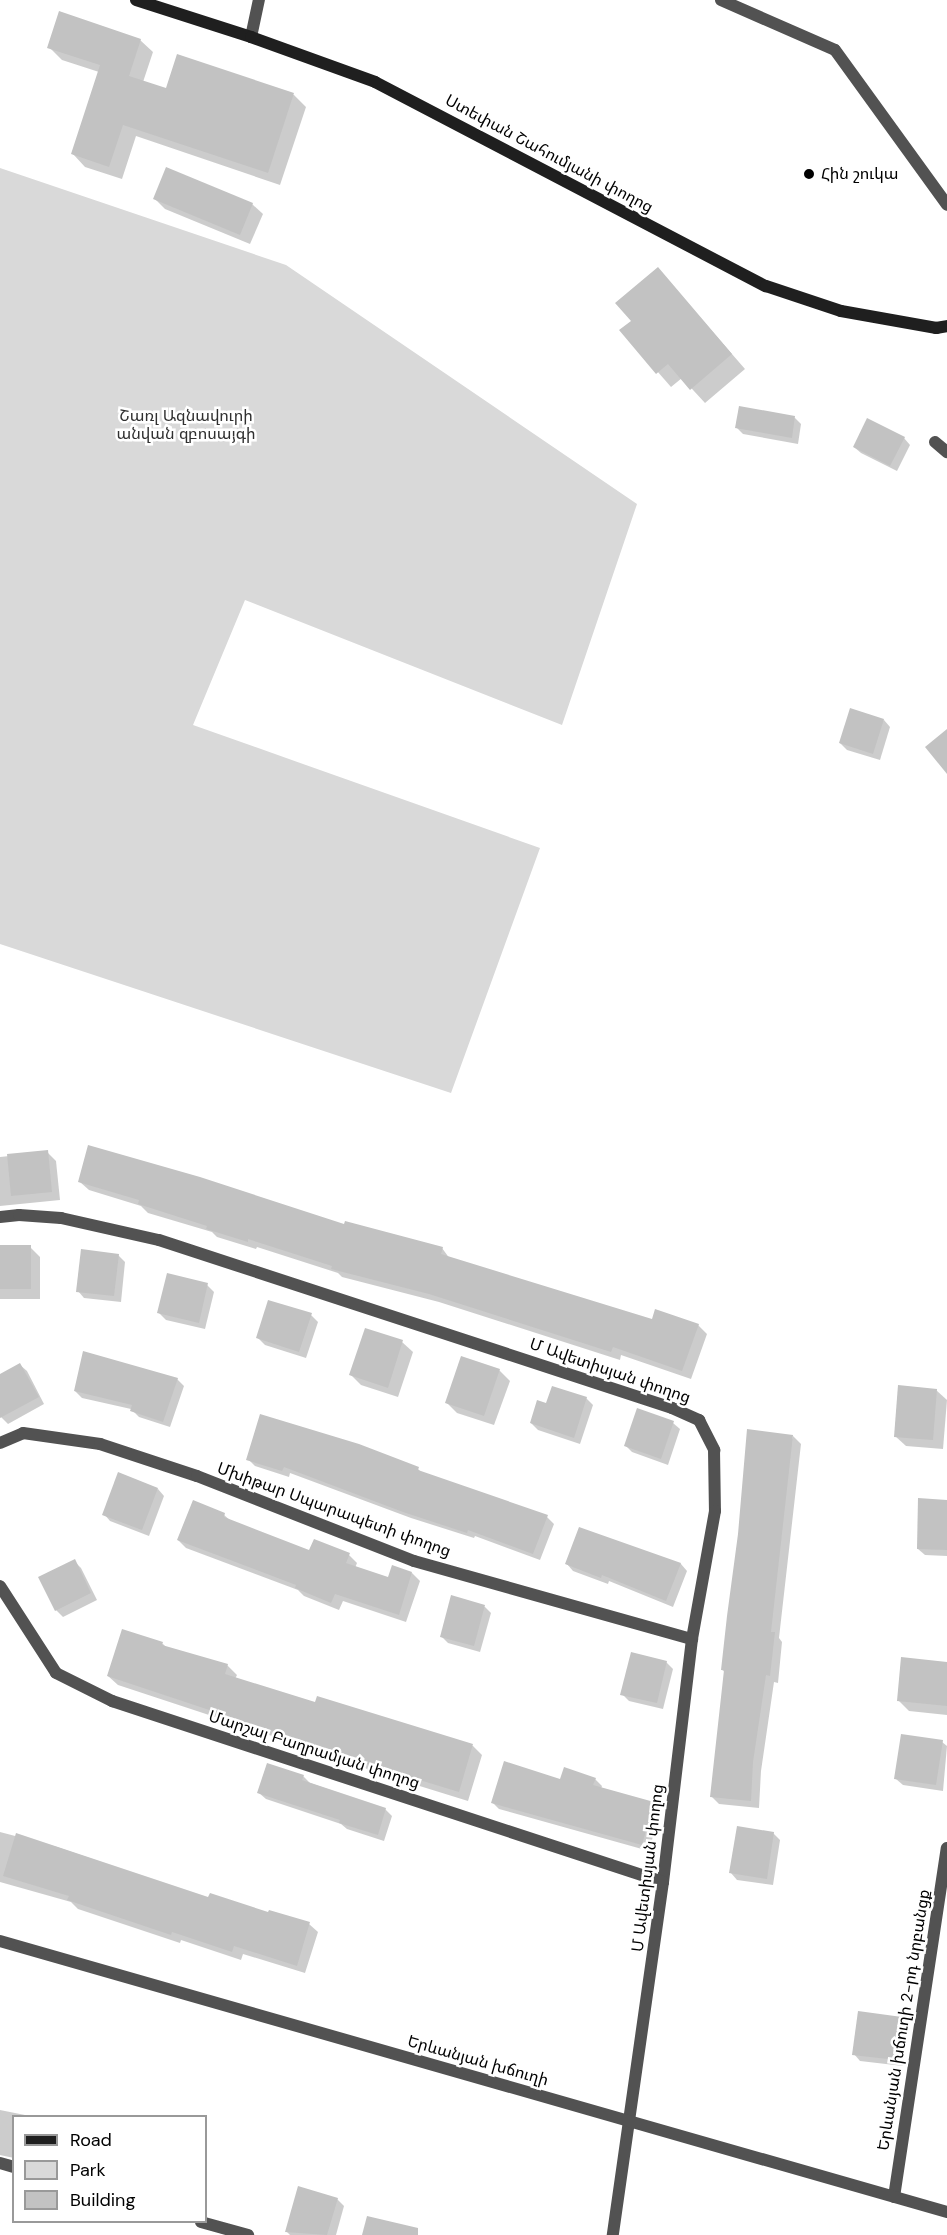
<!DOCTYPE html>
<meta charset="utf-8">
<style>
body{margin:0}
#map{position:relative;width:947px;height:2235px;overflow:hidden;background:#fff;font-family:"DM Sans","Noto Sans Armenian",sans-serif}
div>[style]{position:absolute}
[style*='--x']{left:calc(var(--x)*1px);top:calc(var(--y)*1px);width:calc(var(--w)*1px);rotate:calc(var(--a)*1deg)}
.green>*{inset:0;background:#d9d9d9}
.shadow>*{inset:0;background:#0003}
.building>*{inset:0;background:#c2c2c2}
.minor>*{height:12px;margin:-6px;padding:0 6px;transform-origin:6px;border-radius:6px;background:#525252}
.tertiary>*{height:12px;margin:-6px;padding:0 6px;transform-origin:6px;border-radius:6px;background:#525252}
.secondary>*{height:12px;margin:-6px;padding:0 6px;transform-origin:6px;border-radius:6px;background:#1f1f1f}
.dots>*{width:16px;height:16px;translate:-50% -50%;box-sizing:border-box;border:3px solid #fff;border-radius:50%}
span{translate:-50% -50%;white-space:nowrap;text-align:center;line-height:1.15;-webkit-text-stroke:5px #fff;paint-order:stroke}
.street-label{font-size:16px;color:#000}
.poi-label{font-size:16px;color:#000}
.left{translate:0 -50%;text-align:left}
.park-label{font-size:16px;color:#303030}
.legend{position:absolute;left:12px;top:2115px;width:195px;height:108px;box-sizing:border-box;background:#fff;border:2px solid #999;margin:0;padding:8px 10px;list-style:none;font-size:18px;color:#000}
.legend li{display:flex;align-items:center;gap:12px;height:30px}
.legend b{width:30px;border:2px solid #999}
</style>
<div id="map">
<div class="green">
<i style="clip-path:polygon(0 168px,286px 265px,637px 504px,562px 725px,245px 600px,193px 725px,540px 848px,451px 1093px,0 944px)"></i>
</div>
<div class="shadow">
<i style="clip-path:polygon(140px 40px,153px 52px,143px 82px,167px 90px,178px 56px,294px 95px,306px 107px,280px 185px,136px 136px,122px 179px,85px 167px,73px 154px,99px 72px,62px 60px,49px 47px)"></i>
<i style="clip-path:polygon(155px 199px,252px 204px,263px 214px,250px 244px,165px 209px)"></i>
<i style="clip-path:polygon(658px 269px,745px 369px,705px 403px,682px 378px,671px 387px,622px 331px,633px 321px)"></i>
<i style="clip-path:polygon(795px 418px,801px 424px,798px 444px,743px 434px,736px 427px)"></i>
<i style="clip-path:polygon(904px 438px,910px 445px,897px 471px,861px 453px,854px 447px)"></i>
<i style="clip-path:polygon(884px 720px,890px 727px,880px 760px,847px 750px,840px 743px)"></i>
<i style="clip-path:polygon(47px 1152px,56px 1161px,60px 1200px,0 1206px,0 1157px)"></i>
<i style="clip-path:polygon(80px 1182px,345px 1226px,442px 1248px,450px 1259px,653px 1321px,698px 1325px,707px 1334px,691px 1379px,621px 1355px,620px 1360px,439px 1302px,342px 1277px,338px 1273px,257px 1247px,256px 1249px,217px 1237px,212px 1232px,148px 1213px,141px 1206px,89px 1190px)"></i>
<i style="clip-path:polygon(0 1247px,30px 1247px,40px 1257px,40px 1299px,0 1299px)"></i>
<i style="clip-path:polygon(118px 1255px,125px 1262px,121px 1302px,84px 1298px,78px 1291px)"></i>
<i style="clip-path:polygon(207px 1285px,214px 1292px,205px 1329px,166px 1320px,159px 1313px)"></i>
<i style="clip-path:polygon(311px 1315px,318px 1322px,306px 1358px,265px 1345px,258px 1338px)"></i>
<i style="clip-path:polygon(402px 1342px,413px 1352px,398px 1397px,361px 1385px,351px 1375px)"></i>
<i style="clip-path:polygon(20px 1365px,27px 1371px,44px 1404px,8px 1424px,0 1416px,0 1375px)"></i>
<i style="clip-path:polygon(499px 1370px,510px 1381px,494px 1425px,457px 1413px,447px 1403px)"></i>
<i style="clip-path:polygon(177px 1379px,184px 1386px,170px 1427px,139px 1417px,131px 1409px,82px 1398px,75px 1391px)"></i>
<i style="clip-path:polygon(936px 1390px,947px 1400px,943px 1449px,906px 1446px,895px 1436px)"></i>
<i style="clip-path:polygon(586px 1398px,593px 1405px,580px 1444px,538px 1430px,531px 1423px,547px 1405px)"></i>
<i style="clip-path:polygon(673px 1423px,680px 1429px,668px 1465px,632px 1452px,625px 1445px)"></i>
<i style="clip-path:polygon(793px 1436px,801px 1444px,779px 1638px,782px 1642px,778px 1683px,774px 1682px,761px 1771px,759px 1808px,719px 1804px,711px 1796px,725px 1672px,722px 1670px)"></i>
<i style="clip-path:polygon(248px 1459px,418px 1469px,423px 1474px,547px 1517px,554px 1524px,540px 1560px,475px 1536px,474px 1538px,411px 1518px,290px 1473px,289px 1477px,255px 1466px)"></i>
<i style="clip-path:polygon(158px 1489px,164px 1496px,149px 1536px,110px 1521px,104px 1514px)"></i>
<i style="clip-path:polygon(947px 1501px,947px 1556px,925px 1555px,918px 1549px)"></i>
<i style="clip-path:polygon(224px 1515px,231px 1521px,310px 1552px,314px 1541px,349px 1555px,357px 1563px,355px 1568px,389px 1579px,412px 1573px,420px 1581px,406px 1622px,343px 1601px,339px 1610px,304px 1596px,298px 1590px,186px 1548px,178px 1540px)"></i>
<i style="clip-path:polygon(579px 1529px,681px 1564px,687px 1571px,673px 1607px,609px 1581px,608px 1584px,573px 1571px,567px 1564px)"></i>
<i style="clip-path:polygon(74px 1561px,81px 1568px,97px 1600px,63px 1617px,56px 1610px)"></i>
<i style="clip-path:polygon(452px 1597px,485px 1607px,491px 1613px,480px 1652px,448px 1643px,441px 1636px)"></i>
<i style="clip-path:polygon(123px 1631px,163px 1644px,167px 1648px,227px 1665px,237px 1675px,235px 1679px,316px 1704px,318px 1698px,473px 1746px,482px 1755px,468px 1801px,368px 1770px,363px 1766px,118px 1685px,108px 1676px)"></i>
<i style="clip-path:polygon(666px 1662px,673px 1669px,663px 1709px,629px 1701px,622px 1694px)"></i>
<i style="clip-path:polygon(947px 1663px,947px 1715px,909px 1711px,898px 1700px)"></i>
<i style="clip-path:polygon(942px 1742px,947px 1746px,943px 1791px,903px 1785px,896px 1779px)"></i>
<i style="clip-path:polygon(303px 1776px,310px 1783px,385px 1809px,392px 1816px,384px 1841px,347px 1829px,341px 1824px,266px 1799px,259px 1793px)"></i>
<i style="clip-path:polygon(595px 1779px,602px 1786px,601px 1789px,653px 1803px,660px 1810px,649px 1851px,499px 1809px,492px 1802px,561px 1780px)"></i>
<i style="clip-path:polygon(0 1832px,57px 1847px,209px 1899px,309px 1924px,318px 1932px,305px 1973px,243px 1954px,241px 1960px,181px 1940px,180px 1943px,78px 1909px,71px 1902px,0 1882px)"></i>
<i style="clip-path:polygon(773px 1833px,780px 1840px,773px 1885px,737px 1880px,731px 1873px)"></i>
<i style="clip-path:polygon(901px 2018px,908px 2025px,903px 2066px,860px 2061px,854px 2054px)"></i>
<i style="clip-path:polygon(0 2110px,30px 2116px,14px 2116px,14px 2158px,0 2155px)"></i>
<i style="clip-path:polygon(337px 2199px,344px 2206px,336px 2235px,290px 2235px,287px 2232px)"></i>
</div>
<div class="building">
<i style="clip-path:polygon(59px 11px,141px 39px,129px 76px,166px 88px,177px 54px,294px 93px,268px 173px,123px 125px,109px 167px,71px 154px,100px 65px,47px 48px)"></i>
<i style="clip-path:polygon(166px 167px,253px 203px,240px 235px,153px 199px)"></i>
<i style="clip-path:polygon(658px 267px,732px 354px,690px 390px,668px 364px,656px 374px,619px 330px,631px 321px,615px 303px)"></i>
<i style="clip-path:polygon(739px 406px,795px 416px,792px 438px,735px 428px)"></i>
<i style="clip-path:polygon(867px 418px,905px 437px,890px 466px,853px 447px)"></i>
<i style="clip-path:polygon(850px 708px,884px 719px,873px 754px,839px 743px)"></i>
<i style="clip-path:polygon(947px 729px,947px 774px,925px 747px)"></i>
<i style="clip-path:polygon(88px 1145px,200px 1177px,344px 1224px,345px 1221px,443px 1247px,441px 1254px,652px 1319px,655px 1309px,699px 1324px,682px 1371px,613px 1347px,611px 1352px,429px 1294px,331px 1269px,332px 1266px,248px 1239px,248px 1242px,206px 1229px,207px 1226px,138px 1204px,139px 1200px,78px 1182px)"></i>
<i style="clip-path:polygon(48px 1150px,52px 1192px,11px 1196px,7px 1154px)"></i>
<i style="clip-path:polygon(0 1245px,31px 1245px,31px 1289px,0 1289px)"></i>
<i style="clip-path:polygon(81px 1249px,119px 1254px,114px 1296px,76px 1292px)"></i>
<i style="clip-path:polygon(167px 1273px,208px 1283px,199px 1323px,157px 1313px)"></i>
<i style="clip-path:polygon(268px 1300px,312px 1313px,299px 1352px,256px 1338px)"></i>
<i style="clip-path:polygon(365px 1328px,403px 1340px,388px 1388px,349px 1375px)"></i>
<i style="clip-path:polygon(83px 1351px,178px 1378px,163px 1422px,130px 1411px,132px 1405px,74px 1391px)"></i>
<i style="clip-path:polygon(461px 1356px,500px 1369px,484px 1416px,445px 1403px)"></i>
<i style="clip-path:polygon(20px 1363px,39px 1397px,0 1418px,0 1374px)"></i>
<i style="clip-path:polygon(898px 1385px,937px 1389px,933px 1440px,894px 1437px)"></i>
<i style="clip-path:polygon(552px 1386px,587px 1397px,574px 1438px,530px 1423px,537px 1400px,546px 1403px)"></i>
<i style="clip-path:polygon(637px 1408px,674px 1421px,661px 1459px,624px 1446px)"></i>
<i style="clip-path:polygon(260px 1414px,359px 1444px,419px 1467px,418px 1470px,548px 1515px,533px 1554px,468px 1530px,467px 1533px,403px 1512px,284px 1467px,282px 1471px,246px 1460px)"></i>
<i style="clip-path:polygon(747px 1429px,793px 1435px,771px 1632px,775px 1632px,770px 1676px,766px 1675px,753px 1762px,751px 1801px,710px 1797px,724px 1670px,721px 1670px,727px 1616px,738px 1534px)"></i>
<i style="clip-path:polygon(118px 1472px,158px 1488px,142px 1530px,102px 1515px)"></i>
<i style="clip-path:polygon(918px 1498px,947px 1500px,947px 1550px,917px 1549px)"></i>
<i style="clip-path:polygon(193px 1500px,225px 1513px,224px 1517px,309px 1550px,314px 1539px,350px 1553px,346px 1563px,388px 1577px,392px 1565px,412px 1572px,399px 1615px,335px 1594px,331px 1603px,295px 1588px,296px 1585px,177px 1540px)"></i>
<i style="clip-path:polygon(579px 1527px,681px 1563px,666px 1601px,602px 1575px,601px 1578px,565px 1564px)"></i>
<i style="clip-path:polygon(75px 1559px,91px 1593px,55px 1611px,38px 1577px)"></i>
<i style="clip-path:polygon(451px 1595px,485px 1605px,474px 1646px,440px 1637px)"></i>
<i style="clip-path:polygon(122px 1629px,163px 1642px,162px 1645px,228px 1664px,225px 1674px,315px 1702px,317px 1696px,473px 1744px,459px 1792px,357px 1761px,357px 1759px,107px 1676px)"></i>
<i style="clip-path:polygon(631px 1652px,667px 1661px,657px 1703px,620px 1695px)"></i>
<i style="clip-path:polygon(901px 1657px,947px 1662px,947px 1706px,897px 1701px)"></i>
<i style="clip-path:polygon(901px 1734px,943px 1740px,936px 1785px,894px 1779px)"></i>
<i style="clip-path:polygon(504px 1761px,560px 1779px,564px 1767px,596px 1778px,593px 1785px,654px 1802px,642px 1845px,491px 1803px)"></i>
<i style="clip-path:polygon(267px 1763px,304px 1775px,302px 1780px,386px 1808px,378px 1835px,339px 1823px,340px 1820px,257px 1793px)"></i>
<i style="clip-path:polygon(737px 1826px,774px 1832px,767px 1879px,729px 1873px)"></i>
<i style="clip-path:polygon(16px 1833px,208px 1897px,210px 1893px,268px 1912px,269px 1910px,310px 1922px,297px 1966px,234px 1946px,232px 1952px,172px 1932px,171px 1935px,67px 1900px,69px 1896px,3px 1876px)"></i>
<i style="clip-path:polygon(858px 2011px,902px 2017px,897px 2060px,852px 2055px)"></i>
<i style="clip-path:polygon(298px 2186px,338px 2198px,327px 2235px,285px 2232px)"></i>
<i style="clip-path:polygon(367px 2216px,418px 2228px,418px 2235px,362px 2235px)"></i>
</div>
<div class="minor">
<i style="--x:721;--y:0;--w:124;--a:23.7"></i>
<i style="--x:835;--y:50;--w:191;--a:54.1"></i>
<i style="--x:251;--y:37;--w:38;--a:-78"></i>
<i style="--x:935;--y:442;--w:16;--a:40"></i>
<i style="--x:0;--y:1217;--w:19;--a:-6"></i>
<i style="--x:19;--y:1215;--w:42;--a:4.1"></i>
<i style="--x:61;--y:1218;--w:100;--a:12.7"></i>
<i style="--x:159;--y:1240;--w:540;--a:18.13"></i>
<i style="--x:672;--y:1408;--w:30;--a:24"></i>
<i style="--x:699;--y:1420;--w:34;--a:63"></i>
<i style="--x:714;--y:1450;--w:61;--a:89.1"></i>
<i style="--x:715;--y:1511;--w:130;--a:100.2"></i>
<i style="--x:692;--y:1639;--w:245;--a:96.8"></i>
<i style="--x:663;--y:1882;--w:357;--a:98.1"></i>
<i style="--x:0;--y:1443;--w:25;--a:-23"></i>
<i style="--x:23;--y:1433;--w:78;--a:8.1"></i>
<i style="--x:100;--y:1444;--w:102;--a:18.3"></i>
<i style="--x:197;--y:1476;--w:233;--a:21.4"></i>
<i style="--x:414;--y:1561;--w:289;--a:15.7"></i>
<i style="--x:0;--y:1586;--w:103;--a:57.2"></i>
<i style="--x:56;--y:1673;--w:63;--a:26.6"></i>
<i style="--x:112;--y:1701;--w:580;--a:18.19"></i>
<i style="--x:0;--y:2163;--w:15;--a:16"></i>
<i style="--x:894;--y:2197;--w:353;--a:-81.4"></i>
<i style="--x:201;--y:2222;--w:49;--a:15.5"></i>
</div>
<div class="tertiary">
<i style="--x:0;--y:1941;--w:985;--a:15.97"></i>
</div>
<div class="secondary">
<i style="--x:136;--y:0;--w:121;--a:17.8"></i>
<i style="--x:251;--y:37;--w:132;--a:19.9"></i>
<i style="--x:375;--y:82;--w:441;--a:27.6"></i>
<i style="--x:766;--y:286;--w:79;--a:18.4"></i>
<i style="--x:841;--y:311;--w:97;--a:10.1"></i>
<i style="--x:936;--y:328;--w:11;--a:-10"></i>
</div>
<div class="dots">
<i style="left:809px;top:174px;background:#000"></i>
</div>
<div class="street-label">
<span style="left:549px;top:154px;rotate:28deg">Ստեփան Շահումյանի փողոց</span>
<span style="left:610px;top:1371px;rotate:19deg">Մ Ավետիսյան փողոց</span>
<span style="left:334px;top:1510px;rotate:20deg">Մխիթար Սպարապետի փողոց</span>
<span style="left:314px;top:1750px;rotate:18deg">Մարշալ Բաղրամյան փողոց</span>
<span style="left:648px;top:1868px;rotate:-83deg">Մ Ավետիսյան փողոց</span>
<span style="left:904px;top:2020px;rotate:-81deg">Երևանյան խճուղի 2-րդ նրբանցք</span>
<span style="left:478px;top:2061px;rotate:16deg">Երևանյան խճուղի</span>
</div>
<div class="poi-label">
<span class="left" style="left:821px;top:174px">Հին շուկա</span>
</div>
<div class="park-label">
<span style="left:186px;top:425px">Շառլ Ազնավուրի<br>անվան զբոսայգի</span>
</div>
<ul class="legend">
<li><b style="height:8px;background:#1f1f1f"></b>Road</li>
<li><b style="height:16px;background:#d9d9d9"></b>Park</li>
<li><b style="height:16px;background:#c2c2c2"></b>Building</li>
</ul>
</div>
